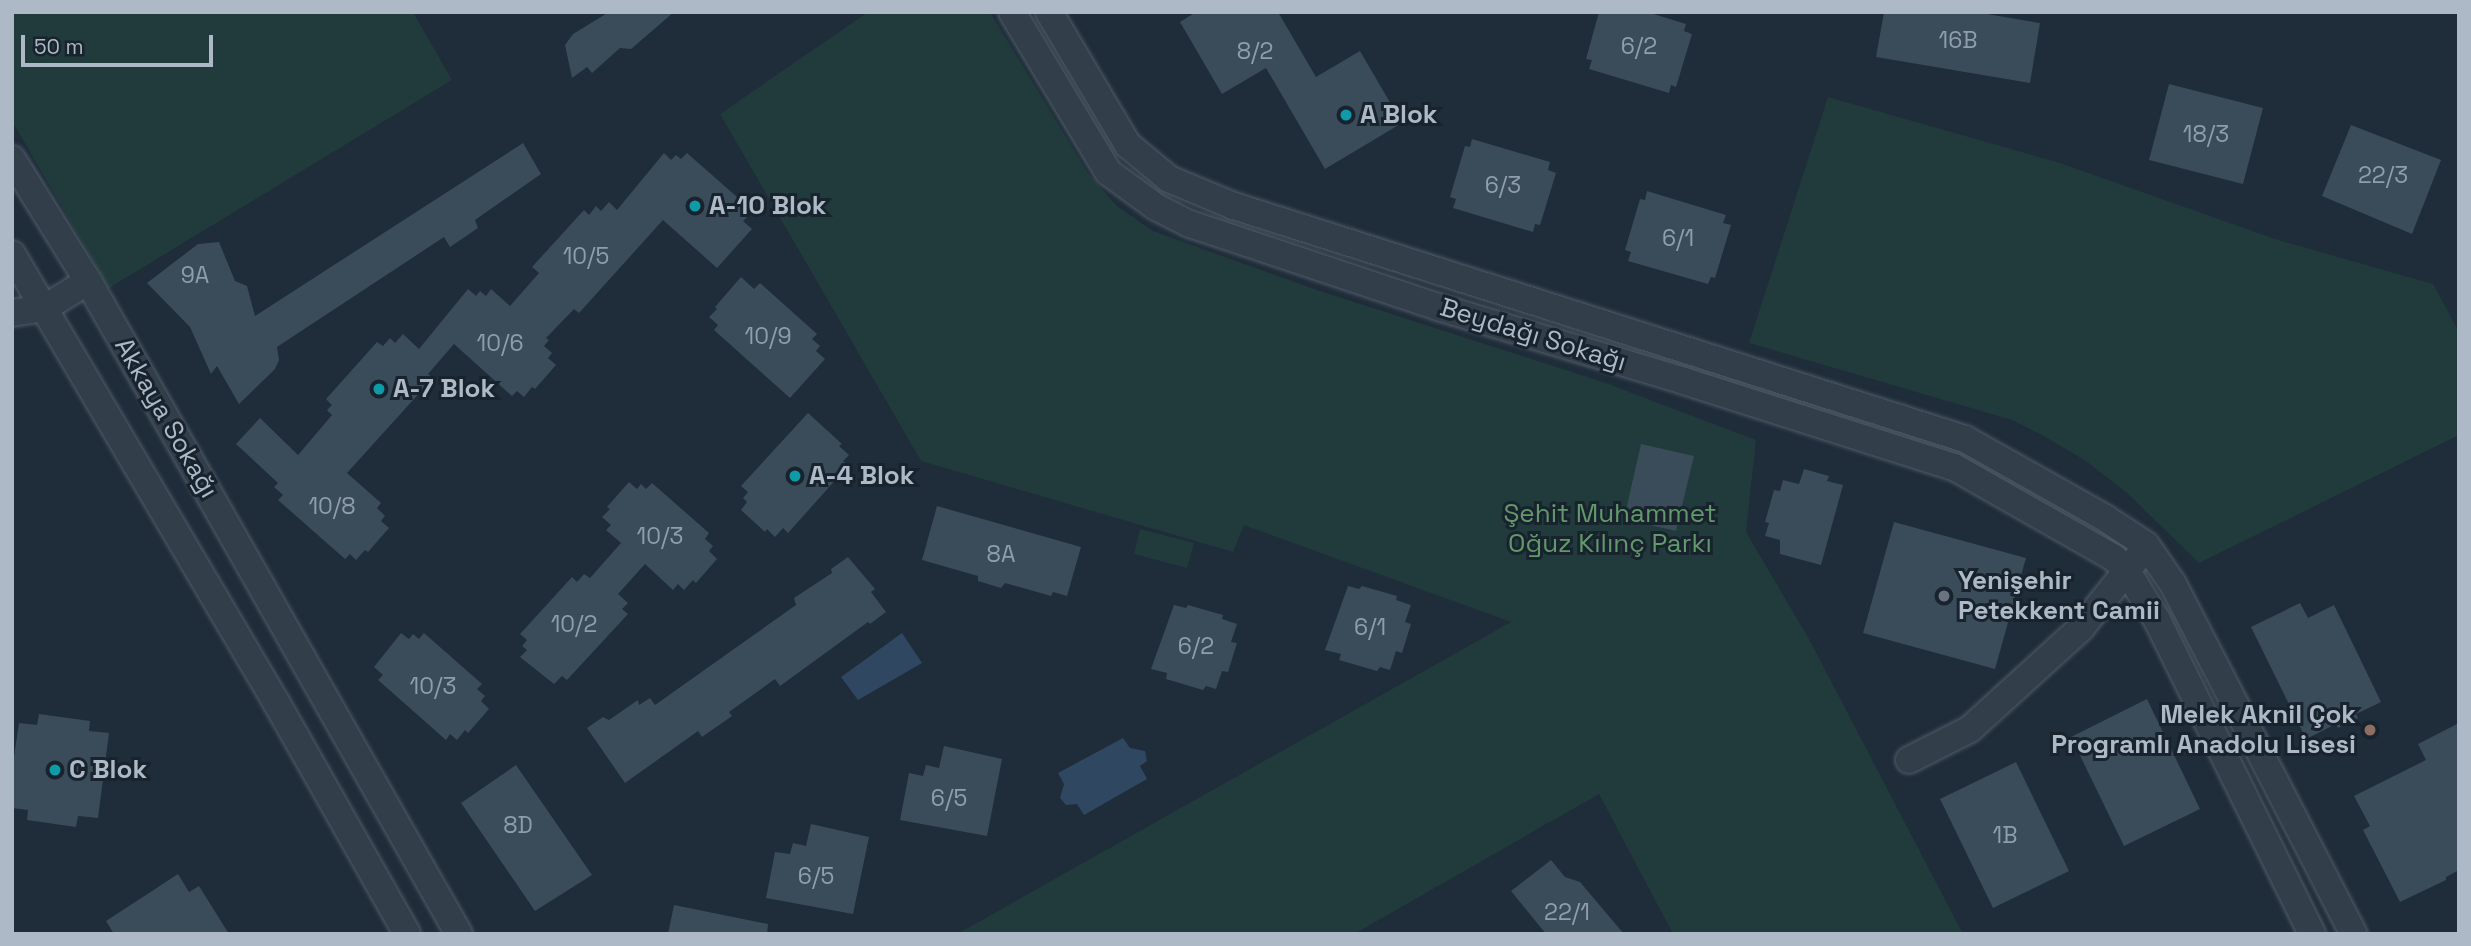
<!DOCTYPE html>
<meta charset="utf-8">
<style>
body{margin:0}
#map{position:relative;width:2471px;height:946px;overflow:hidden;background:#1f2c3a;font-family:"Space Grotesk",sans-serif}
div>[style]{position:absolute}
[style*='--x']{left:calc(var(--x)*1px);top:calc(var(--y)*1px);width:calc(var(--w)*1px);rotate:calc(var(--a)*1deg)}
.green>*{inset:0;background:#213a3b}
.water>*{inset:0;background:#2f4761}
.building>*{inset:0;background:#3a4b5a}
.roads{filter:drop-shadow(0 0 2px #505c68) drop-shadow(0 0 2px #505c68)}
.minor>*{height:26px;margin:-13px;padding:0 13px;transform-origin:13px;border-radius:13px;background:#323e4a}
.dots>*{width:19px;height:19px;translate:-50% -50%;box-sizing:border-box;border:4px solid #18232e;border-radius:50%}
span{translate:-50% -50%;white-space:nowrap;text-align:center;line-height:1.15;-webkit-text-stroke:6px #18232e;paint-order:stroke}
.number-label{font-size:23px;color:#909eac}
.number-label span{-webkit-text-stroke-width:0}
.poi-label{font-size:26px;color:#adb9c7;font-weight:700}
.left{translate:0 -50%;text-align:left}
.right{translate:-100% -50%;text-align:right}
.street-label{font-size:26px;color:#adb9c7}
.park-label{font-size:26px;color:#62996b}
.frame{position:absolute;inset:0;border:14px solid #adb9c7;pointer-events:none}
.scale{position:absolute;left:21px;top:35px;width:192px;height:32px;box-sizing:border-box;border:4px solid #adb9c7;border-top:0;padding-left:9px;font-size:21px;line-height:24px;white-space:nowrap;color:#adb9c7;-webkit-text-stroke:5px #18232e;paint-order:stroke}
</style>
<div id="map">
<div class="green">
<i style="clip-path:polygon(12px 12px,413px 12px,452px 80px,109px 288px,12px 121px)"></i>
<i style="clip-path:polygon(868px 12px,990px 12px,1088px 173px,1117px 206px,1153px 231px,1317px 290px,1603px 382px,1756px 440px,1746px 532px,1809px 639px,1963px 934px,1673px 934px,1599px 794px,1354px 934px,957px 934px,1511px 622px,1244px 525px,1233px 552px,921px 461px,720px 114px)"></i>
<i style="clip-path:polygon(1828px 97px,2060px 163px,2275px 239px,2433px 284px,2459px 332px,2459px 435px,2199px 563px,2127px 493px,2086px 461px,2042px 435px,2012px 420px,1749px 343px)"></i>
<i style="clip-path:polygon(1140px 529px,1194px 543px,1187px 568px,1134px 554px)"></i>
</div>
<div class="water">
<i style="clip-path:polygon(902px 633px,922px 663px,858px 700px,841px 677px)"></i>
<i style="clip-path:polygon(1123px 738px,1130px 748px,1145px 751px,1147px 761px,1140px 766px,1147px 779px,1084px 815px,1077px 804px,1066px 805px,1060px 798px,1064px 784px,1058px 773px)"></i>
</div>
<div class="building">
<i style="clip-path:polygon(609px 12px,674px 12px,631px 49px,620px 48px,592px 73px,587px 67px,572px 78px,565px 45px,573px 34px)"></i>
<i style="clip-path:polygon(1196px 12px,1278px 12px,1316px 77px,1360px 51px,1402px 123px,1325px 169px,1266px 68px,1222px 94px,1180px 22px)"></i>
<i style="clip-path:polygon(1599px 12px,1647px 12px,1686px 24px,1684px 31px,1692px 34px,1676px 87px,1671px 85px,1669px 93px,1589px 69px,1592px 60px,1586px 59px)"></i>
<i style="clip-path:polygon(1884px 12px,1975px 12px,2040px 23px,2030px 83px,1876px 57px)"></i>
<i style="clip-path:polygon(2169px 84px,2263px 108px,2243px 184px,2149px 160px)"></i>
<i style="clip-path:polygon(2351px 125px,2441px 160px,2412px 234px,2322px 196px)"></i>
<i style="clip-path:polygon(1472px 139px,1550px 162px,1548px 170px,1556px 173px,1540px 225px,1535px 224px,1533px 232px,1453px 208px,1456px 199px,1450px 197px,1465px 146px,1470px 147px)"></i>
<i style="clip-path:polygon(523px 143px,541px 174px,475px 220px,478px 228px,450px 247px,444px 237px,277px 347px,279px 360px,275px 369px,239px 404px,217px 366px,211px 374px,190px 327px,147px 283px,198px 244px,219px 242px,235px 281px,247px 286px,255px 316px)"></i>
<i style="clip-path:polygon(664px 153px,671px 160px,676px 155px,681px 159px,687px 153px,745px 204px,740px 209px,748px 216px,743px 221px,752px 229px,717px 268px,663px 220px,579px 313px,574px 309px,546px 338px,549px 340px,544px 346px,552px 353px,548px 358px,556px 365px,535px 389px,532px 387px,524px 397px,517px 391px,512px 396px,454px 344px,428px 374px,433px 378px,347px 473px,381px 503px,377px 508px,385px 516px,381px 521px,389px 528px,368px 552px,365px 550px,356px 560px,350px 554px,345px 559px,278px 500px,283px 495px,274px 487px,278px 483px,236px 444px,260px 418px,298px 455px,332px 415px,327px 410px,332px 405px,326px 399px,377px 342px,383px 346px,390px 338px,395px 343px,403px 334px,419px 349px,468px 289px,476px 296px,480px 291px,486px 296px,491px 289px,510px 306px,539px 273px,532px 267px,584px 210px,589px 215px,596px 206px,601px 211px,609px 202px,617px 210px)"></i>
<i style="clip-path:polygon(1647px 191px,1726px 215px,1723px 223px,1731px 225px,1715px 278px,1711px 277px,1708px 284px,1628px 261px,1631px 252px,1625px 250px,1640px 199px,1645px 200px)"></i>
<i style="clip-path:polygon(741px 277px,754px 289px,760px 283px,817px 334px,812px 339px,820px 346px,816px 351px,825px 359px,790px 398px,714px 330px,718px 325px,709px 317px,717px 309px,715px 307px)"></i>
<i style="clip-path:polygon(808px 413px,842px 444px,839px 446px,849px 455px,843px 461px,848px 466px,788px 533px,783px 528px,775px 537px,767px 529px,765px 532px,741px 510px,747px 502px,743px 498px,748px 492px,741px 486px)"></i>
<i style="clip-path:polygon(1641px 444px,1694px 456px,1676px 531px,1624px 519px)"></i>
<i style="clip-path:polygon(1804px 469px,1829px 476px,1827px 481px,1843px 485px,1821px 565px,1780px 554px,1780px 540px,1765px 536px,1769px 523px,1765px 522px,1774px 490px,1780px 491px,1783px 480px,1799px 484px)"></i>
<i style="clip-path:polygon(629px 482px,637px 489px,641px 484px,646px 489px,652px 483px,709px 533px,705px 539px,713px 546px,709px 551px,717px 559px,696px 583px,693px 580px,684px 590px,678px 584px,673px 590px,645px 564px,618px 594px,628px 603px,622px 609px,628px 614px,567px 680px,562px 676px,554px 684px,520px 657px,527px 650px,522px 646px,527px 640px,520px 634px,572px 577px,577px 582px,584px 574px,590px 578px,621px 543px,606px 530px,611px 525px,602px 517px,610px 509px,607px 507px)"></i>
<i style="clip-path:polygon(937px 506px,1081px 547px,1067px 596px,1053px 592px,1051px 596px,1005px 583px,1001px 588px,978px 581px,978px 576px,922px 560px)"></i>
<i style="clip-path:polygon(1894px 522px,2026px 558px,1995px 669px,1863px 633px)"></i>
<i style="clip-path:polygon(848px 557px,875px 589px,871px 592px,886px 612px,870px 624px,868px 622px,780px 686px,775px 679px,729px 712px,732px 716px,702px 737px,698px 731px,625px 783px,587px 728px,603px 717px,609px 720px,638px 700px,639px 705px,650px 698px,655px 705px,796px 605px,794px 598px,832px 573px,831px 569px)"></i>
<i style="clip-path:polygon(1348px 586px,1359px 589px,1362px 586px,1397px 596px,1396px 600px,1411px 605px,1405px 622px,1411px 624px,1402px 653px,1396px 651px,1390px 670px,1380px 667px,1377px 671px,1339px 660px,1341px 654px,1325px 650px)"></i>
<i style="clip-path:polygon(2300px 603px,2308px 618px,2334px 605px,2381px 702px,2356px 714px,2358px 718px,2338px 728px,2336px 724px,2306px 739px,2251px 627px)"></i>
<i style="clip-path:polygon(1174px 605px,1186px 608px,1188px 605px,1223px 615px,1222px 619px,1237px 624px,1231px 642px,1237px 643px,1228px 672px,1222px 671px,1216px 689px,1206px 686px,1203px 690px,1166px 679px,1167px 673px,1151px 669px)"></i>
<i style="clip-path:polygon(401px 633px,409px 639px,413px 634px,419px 639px,424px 633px,482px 684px,477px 689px,485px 696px,481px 701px,489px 709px,468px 733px,465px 730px,457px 740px,450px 734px,446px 740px,378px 680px,383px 675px,374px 667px)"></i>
<i style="clip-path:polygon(2147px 699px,2200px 809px,2124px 846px,2071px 737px)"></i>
<i style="clip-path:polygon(39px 714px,90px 721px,89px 731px,109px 733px,98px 818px,78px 816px,76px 827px,27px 820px,28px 810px,12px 808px,12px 770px,19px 723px,37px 725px)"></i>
<i style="clip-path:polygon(2459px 723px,2459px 870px,2446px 877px,2446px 880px,2400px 902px,2363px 830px,2370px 826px,2354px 796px,2426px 760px,2418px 744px)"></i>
<i style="clip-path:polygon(944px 746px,1002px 759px,987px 836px,900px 820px,909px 773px,923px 776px,926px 765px,939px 768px)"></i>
<i style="clip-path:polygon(2016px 762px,2069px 871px,1993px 908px,1940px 799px)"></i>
<i style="clip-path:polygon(516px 765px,592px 875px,535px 911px,461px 803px)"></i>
<i style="clip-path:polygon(811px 824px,869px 837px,853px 914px,766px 898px,775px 852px,790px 854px,793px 843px,806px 846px)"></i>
<i style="clip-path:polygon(1551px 860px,1565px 877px,1580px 882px,1624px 934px,1546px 934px,1511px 891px)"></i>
<i style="clip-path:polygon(178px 874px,189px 892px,199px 886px,229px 934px,114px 934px,106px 921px)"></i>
<i style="clip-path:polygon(674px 905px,768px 924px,767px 934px,668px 934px)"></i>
</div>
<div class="roads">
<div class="minor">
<i style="--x:1012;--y:12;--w:187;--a:59"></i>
<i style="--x:1108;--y:172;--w:59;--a:36.1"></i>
<i style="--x:1156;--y:207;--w:38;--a:27"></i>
<i style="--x:1190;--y:224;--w:262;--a:18.5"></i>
<i style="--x:1438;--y:307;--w:257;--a:16.7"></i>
<i style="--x:1684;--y:381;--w:283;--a:17.7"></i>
<i style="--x:1954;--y:467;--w:184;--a:29.6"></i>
<i style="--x:2114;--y:558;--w:18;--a:45"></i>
<i style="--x:2127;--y:571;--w:57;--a:58.5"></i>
<i style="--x:2157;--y:620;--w:350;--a:63.7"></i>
<i style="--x:1049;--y:12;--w:155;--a:59.3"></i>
<i style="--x:1128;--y:145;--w:53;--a:39.7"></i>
<i style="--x:1169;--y:179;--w:70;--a:22.6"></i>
<i style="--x:1234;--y:206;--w:767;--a:17.68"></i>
<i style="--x:1965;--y:439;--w:161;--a:29.4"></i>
<i style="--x:2105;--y:518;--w:49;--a:33.4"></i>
<i style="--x:2146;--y:545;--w:47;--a:55.3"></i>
<i style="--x:2173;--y:584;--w:394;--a:62.7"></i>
<i style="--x:12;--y:159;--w:144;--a:58.1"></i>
<i style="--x:88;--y:281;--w:751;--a:60.4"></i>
<i style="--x:12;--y:254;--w:520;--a:59.49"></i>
<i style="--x:276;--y:702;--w:266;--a:60.5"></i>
<i style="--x:12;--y:313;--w:33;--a:-9"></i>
<i style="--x:45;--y:308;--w:51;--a:-32.1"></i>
<i style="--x:1909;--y:760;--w:68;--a:-26.9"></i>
<i style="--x:1970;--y:729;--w:150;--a:-42.3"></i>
<i style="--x:2081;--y:628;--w:88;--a:-51.4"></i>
</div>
</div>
<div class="dots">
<i style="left:1346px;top:115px;background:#0f9aa8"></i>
<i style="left:695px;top:206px;background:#0f9aa8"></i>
<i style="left:379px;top:389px;background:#0f9aa8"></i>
<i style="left:795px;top:476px;background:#0f9aa8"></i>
<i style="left:1944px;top:596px;background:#6b7280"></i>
<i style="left:2370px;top:730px;background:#8d6e63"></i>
<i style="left:55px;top:770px;background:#0f9aa8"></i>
</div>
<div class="number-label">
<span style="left:1958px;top:40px">16B</span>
<span style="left:1639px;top:46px">6/2</span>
<span style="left:1255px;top:51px">8/2</span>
<span style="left:2206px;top:134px">18/3</span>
<span style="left:2383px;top:175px">22/3</span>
<span style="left:1503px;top:185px">6/3</span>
<span style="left:1678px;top:238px">6/1</span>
<span style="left:586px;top:256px">10/5</span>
<span style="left:195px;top:275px">9A</span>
<span style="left:768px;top:336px">10/9</span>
<span style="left:500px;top:343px">10/6</span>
<span style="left:332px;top:506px">10/8</span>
<span style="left:660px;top:536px">10/3</span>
<span style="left:1001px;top:554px">8A</span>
<span style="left:574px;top:624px">10/2</span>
<span style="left:1370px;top:627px">6/1</span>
<span style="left:1196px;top:646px">6/2</span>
<span style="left:433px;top:686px">10/3</span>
<span style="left:949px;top:798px">6/5</span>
<span style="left:518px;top:825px">8D</span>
<span style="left:2005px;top:835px">1B</span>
<span style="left:816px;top:876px">6/5</span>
<span style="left:1567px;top:912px">22/1</span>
</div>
<div class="poi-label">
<span class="left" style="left:1360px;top:115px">A Blok</span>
<span class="left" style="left:709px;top:206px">A-10 Blok</span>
<span class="left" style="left:393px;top:389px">A-7 Blok</span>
<span class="left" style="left:809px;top:476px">A-4 Blok</span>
<span class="left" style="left:1958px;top:596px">Yenişehir<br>Petekkent Camii</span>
<span class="right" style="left:2356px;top:730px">Melek Aknil Çok<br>Programlı Anadolu Lisesi</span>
<span class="left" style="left:69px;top:770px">C Blok</span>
</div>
<div class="street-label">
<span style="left:1533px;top:335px;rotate:17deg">Beydağı Sokağı</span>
<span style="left:166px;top:418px;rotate:60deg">Akkaya Sokağı</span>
</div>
<div class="park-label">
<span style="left:1610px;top:529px">Şehit Muhammet<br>Oğuz Kılınç Parkı</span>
</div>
<div class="frame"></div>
<div class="scale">50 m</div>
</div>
